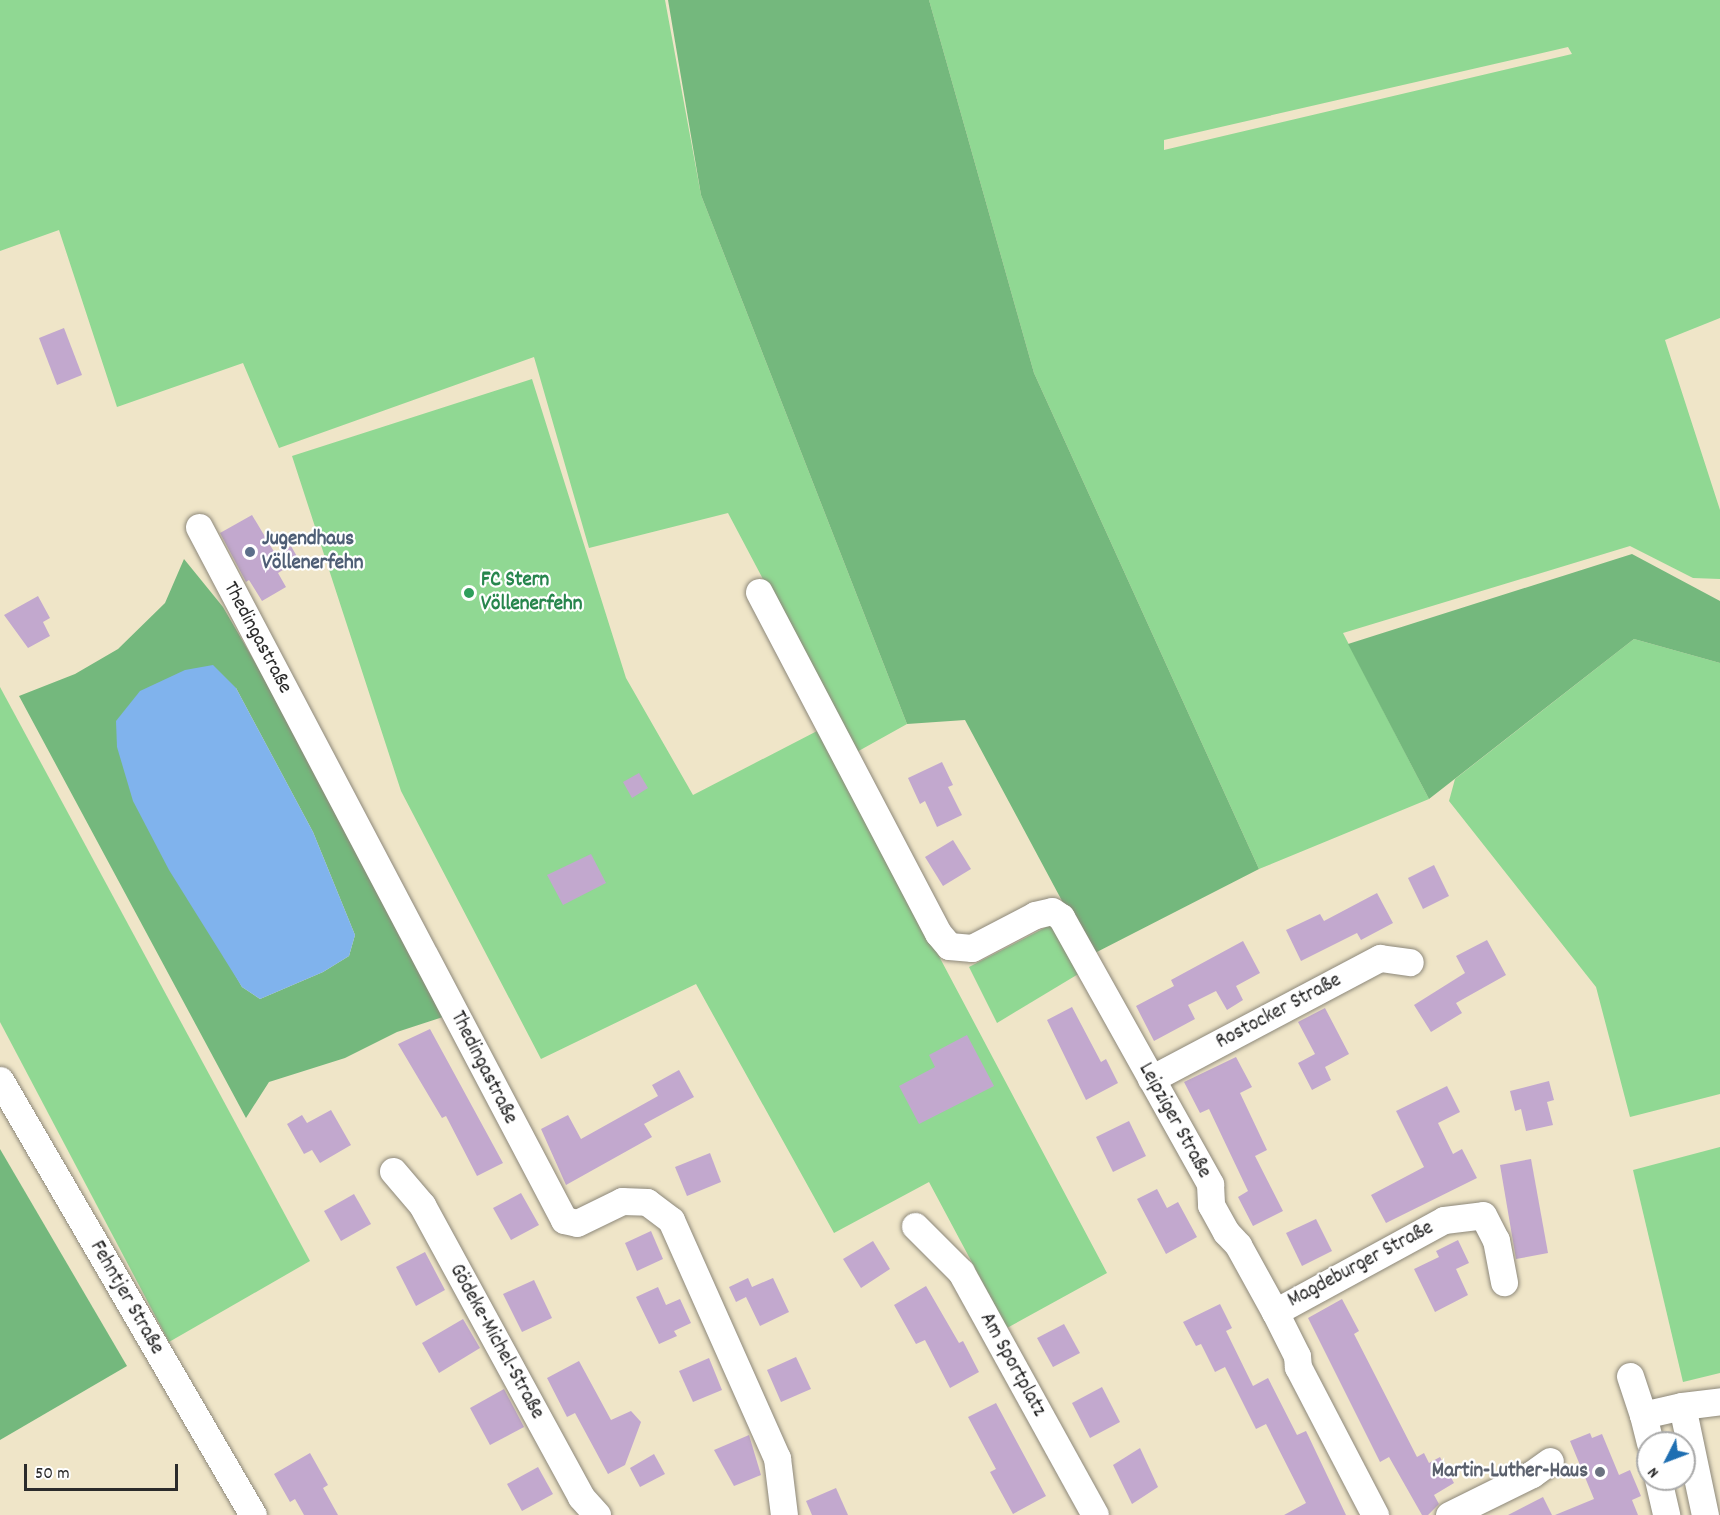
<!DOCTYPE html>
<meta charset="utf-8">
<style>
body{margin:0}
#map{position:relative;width:1720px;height:1515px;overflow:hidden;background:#efe5c8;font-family:Dekko,sans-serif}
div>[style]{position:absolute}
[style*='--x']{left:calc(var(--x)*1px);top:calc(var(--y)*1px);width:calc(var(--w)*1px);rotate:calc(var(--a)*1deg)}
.green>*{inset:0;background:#90d893}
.forest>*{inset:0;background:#74b87d}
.water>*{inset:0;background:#80b3ed}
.building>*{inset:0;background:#c2a8ce}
.roads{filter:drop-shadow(0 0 2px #8d887a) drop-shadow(0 0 2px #8d887a)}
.minor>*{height:27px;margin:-13.5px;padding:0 13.5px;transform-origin:13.5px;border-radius:13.5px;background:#fff}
.dots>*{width:16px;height:16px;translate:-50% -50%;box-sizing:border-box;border:3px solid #fff;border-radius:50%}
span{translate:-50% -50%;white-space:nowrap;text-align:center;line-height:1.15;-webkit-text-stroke:4.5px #fff;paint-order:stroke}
.service-label{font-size:21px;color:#4e5e75;font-weight:700}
.left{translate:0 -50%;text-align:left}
.leisure-label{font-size:21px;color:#27864d;font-weight:700}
.street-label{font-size:21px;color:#2b2b2b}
.worship-label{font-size:21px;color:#5b616d;font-weight:700}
.right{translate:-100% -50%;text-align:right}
.north{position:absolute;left:1636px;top:1431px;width:60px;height:60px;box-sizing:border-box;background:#fff;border:2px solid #aaa;border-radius:50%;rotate:228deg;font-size:16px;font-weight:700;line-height:24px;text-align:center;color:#2b2b2b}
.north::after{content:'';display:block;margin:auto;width:21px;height:27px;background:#1f6fb2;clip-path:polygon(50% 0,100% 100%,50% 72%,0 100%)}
.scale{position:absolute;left:24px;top:1464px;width:154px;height:27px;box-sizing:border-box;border:3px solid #2b2b2b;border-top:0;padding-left:8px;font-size:18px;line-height:21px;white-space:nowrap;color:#2b2b2b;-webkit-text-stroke:4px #fff;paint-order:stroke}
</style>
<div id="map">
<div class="green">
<i style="clip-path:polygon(0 0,665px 0,701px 195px,907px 724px,855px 753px,728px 513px,589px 548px,534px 357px,279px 448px,243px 363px,117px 407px,59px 230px,0 251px)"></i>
<i style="clip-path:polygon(evenodd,929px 0,1720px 0,1720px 318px,1665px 340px,1720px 510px,1720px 579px,1693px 578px,1630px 546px,1343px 633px,1429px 799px,1259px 869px,1034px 373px,929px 0,1568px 47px,1572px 54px,1164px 150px,1164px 140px,1568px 47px)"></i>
<i style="clip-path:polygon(532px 379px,626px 678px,693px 795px,819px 730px,1107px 1273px,1007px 1328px,929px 1182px,834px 1233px,696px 984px,541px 1059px,401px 791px,292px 456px)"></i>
<i style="clip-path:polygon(1634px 639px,1720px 663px,1720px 1094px,1630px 1117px,1596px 987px,1449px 801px,1455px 779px)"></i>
<i style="clip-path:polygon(0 687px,310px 1261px,169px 1342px,0 1022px)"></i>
<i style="clip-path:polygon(1056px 922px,1080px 973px,997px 1023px,969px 967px)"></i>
<i style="clip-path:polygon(1720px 1147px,1720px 1373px,1683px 1382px,1633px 1170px)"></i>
</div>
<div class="forest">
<i style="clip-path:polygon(668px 0,929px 0,1034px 373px,1259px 869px,1091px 955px,965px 720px,907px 724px,701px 195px)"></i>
<i style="clip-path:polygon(1632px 554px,1720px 601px,1720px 663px,1634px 639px,1429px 799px,1348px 644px)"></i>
<i style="clip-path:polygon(evenodd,184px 559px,223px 607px,267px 683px,449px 1015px,397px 1032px,345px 1058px,269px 1082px,246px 1118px,19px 696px,75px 674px,118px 649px,165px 603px,184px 559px,236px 688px,313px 832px,355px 935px,349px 956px,323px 972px,260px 999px,242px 987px,226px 959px,236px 688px)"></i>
<i style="clip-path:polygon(0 1149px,127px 1366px,0 1440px)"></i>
</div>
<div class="water">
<i style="clip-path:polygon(213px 665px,236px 688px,313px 832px,355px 935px,349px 956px,323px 972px,260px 999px,242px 987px,169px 870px,133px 801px,117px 747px,116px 721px,140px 691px,185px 670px)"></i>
</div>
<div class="building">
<i style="clip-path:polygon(64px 328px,82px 375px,57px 385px,39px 338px)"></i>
<i style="clip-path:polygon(252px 515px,276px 555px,291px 546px,299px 560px,278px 573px,286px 587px,262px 601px,249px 580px,246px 582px,220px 533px)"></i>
<i style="clip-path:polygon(38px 596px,50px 618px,43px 622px,50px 636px,28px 648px,4px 615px)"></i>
<i style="clip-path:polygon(942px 762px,953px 785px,948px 787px,962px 815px,937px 827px,925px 801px,920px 804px,908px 778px)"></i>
<i style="clip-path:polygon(639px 773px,648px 788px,632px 798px,623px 782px)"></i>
<i style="clip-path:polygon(953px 840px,971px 869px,943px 886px,925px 857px)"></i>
<i style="clip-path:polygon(591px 854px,606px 883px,563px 905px,547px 875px)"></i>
<i style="clip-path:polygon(1434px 865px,1449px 896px,1423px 909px,1408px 878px)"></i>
<i style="clip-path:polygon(1377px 893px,1393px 923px,1361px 940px,1357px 933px,1301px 961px,1286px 930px,1320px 914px,1324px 921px)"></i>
<i style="clip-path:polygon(1487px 940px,1506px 975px,1456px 1003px,1462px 1013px,1431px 1032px,1414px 1005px,1465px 973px,1456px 956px)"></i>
<i style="clip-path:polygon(1243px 941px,1260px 973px,1236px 986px,1243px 1000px,1227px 1010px,1216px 991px,1188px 1005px,1195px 1019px,1154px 1041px,1136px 1006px,1174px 986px,1171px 980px)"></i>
<i style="clip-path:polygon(1072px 1007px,1101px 1062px,1106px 1059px,1118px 1083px,1086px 1100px,1047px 1020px)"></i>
<i style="clip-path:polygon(1325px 1008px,1349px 1054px,1325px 1067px,1331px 1080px,1312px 1090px,1298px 1063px,1315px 1054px,1298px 1022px)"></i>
<i style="clip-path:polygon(430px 1029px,503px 1163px,477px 1176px,446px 1116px,442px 1118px,398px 1044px)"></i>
<i style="clip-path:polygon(967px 1035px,994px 1086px,919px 1124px,899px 1086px,935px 1067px,929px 1055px)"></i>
<i style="clip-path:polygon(1236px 1057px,1252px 1087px,1240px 1093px,1267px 1150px,1255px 1156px,1283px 1211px,1253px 1226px,1238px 1197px,1248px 1191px,1209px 1109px,1200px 1113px,1184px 1082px)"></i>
<i style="clip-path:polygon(679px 1070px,694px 1097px,644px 1124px,652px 1137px,566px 1185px,541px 1129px,568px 1115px,581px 1139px,658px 1096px,652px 1085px)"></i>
<i style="clip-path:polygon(1549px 1081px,1554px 1100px,1547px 1102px,1553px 1125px,1526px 1131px,1521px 1109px,1515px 1111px,1510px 1091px)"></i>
<i style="clip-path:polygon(1447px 1086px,1460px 1112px,1438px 1123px,1453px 1154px,1462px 1149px,1477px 1178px,1386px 1223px,1371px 1195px,1424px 1167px,1396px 1111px)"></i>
<i style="clip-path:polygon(331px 1110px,351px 1145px,320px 1163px,312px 1150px,304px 1154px,287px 1124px,302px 1115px,307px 1123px)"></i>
<i style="clip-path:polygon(1129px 1121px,1146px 1156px,1113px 1172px,1096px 1137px)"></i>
<i style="clip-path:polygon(710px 1153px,721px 1182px,687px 1196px,675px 1167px)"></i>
<i style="clip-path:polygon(1531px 1159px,1548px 1253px,1516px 1259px,1500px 1165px)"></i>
<i style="clip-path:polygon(1157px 1189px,1167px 1208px,1178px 1202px,1197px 1237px,1166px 1254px,1137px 1199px)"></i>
<i style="clip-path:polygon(521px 1193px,539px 1225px,511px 1240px,493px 1208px)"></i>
<i style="clip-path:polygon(354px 1194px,371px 1224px,341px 1241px,324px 1211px)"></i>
<i style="clip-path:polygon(1316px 1219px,1332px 1251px,1302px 1266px,1286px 1233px)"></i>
<i style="clip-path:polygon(651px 1231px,663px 1259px,637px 1271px,625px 1243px)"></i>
<i style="clip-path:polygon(1458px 1240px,1469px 1263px,1456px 1269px,1468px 1295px,1435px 1312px,1414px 1269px,1439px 1257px,1436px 1251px)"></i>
<i style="clip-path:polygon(873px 1241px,890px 1269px,861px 1288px,843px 1259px)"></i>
<i style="clip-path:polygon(425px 1252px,445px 1290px,416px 1306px,396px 1267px)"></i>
<i style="clip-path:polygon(748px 1278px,752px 1287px,773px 1278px,789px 1312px,760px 1326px,746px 1297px,736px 1302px,729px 1287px)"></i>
<i style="clip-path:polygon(534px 1280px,552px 1318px,522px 1332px,503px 1294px)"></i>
<i style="clip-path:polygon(926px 1286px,959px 1343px,963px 1341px,979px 1372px,950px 1388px,925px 1340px,916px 1344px,894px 1305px)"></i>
<i style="clip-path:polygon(658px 1287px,666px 1305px,680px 1299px,691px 1323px,674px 1331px,677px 1336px,659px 1344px,636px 1297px)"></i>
<i style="clip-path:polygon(1342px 1299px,1359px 1331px,1354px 1334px,1417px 1457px,1424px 1453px,1429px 1463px,1440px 1457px,1454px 1483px,1434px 1495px,1439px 1504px,1428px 1515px,1422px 1515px,1389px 1457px,1380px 1462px,1308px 1318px)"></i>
<i style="clip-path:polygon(1220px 1304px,1232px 1328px,1226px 1331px,1253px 1386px,1268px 1378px,1297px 1435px,1306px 1431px,1346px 1515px,1284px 1515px,1306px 1503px,1266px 1424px,1256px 1429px,1225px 1367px,1215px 1372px,1201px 1344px,1196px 1346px,1183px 1322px)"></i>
<i style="clip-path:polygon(463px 1319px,480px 1348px,439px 1373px,422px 1343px)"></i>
<i style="clip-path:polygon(1064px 1324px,1080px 1353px,1053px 1367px,1037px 1338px)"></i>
<i style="clip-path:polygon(796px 1357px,811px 1389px,781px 1402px,767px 1370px)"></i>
<i style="clip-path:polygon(709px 1358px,722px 1390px,693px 1402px,679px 1371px)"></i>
<i style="clip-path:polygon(579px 1361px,611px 1420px,631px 1411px,641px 1422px,625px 1465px,608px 1474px,575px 1413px,567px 1417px,547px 1378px)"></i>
<i style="clip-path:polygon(1102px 1387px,1120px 1422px,1090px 1438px,1072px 1403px)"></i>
<i style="clip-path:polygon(504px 1389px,524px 1427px,490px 1445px,470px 1408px)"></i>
<i style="clip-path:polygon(996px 1403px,1046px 1496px,1013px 1514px,990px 1472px,996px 1469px,968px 1417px)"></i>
<i style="clip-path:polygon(1590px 1433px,1592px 1438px,1602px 1434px,1619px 1475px,1630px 1470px,1641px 1496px,1632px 1500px,1638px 1515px,1555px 1515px,1594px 1499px,1570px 1441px)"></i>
<i style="clip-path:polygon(749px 1435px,761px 1475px,734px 1486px,714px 1450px)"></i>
<i style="clip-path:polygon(1140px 1448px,1158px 1487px,1132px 1504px,1113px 1465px)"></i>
<i style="clip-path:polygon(310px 1453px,328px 1485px,323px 1488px,338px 1515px,304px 1515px,295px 1499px,290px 1502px,274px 1474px)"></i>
<i style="clip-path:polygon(654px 1454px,665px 1474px,640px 1487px,630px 1468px)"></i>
<i style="clip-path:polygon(538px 1467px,553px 1494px,522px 1511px,507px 1484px)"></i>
<i style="clip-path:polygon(836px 1488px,848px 1515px,812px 1515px,806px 1501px)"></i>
<i style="clip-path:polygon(1543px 1497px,1552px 1515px,1508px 1515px)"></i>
</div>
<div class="roads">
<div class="minor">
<i style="--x:199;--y:527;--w:783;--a:62.22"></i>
<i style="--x:564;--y:1220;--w:13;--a:13"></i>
<i style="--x:577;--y:1223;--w:50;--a:-26.1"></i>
<i style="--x:622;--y:1201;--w:25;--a:2"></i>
<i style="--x:647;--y:1202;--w:30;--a:37"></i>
<i style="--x:671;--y:1220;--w:261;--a:66"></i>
<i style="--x:777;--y:1458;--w:57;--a:83"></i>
<i style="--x:759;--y:592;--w:385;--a:62.3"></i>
<i style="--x:938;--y:933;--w:17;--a:50"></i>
<i style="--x:949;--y:946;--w:23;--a:5"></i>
<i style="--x:972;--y:948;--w:71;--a:-27.6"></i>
<i style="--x:1035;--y:915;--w:17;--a:-13"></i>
<i style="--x:1052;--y:911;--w:11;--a:34"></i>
<i style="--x:1061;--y:917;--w:306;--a:60.8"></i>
<i style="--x:1210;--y:1184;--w:21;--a:87"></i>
<i style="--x:1211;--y:1205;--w:31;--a:61"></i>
<i style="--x:1226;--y:1232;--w:18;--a:47"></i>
<i style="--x:1238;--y:1245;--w:77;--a:61.1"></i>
<i style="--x:1275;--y:1312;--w:49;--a:63.4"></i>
<i style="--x:1297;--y:1356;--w:11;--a:85"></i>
<i style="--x:1298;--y:1367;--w:167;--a:62.5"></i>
<i style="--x:1151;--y:1079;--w:259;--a:-27.9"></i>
<i style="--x:1380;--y:958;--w:30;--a:8"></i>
<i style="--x:0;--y:1080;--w:503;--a:59.82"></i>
<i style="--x:393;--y:1171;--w:45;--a:49.5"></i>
<i style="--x:422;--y:1205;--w:332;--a:61.4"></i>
<i style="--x:581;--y:1497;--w:24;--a:48"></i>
<i style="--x:915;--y:1226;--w:65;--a:45"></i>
<i style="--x:961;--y:1272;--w:277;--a:61.1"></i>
<i style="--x:1275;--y:1312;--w:192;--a:-28.6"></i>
<i style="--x:1444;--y:1220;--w:39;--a:-7"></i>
<i style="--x:1483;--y:1215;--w:28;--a:63"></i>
<i style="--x:1496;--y:1240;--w:43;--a:79.2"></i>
<i style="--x:1630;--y:1376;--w:41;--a:71.6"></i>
<i style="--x:1650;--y:1443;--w:29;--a:-104"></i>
<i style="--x:1643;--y:1415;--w:40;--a:-13"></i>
<i style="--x:1658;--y:1479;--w:37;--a:77"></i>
<i style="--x:1449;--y:1515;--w:93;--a:-26.3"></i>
<i style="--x:1532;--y:1474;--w:22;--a:-36"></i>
<i style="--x:1705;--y:1515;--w:111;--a:-101.9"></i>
<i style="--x:1682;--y:1406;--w:38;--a:-7"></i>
</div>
</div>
<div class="dots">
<i style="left:250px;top:552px;background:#5c6f8a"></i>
<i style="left:469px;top:593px;background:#2e9e5b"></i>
<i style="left:1600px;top:1472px;background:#6b7280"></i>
</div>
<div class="service-label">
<span class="left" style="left:262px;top:552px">Jugendhaus<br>Völlenerfehn</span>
</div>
<div class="leisure-label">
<span class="left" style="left:481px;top:593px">FC Stern<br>Völlenerfehn</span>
</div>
<div class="street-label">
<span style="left:257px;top:638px;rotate:62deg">Thedingastraße</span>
<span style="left:1279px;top:1012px;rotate:-28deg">Rostocker Straße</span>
<span style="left:483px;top:1068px;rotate:63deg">Thedingastraße</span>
<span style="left:1174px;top:1121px;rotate:61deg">Leipziger Straße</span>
<span style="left:1361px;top:1265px;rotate:-28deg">Magdeburger Straße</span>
<span style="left:126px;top:1298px;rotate:60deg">Fehntjer Straße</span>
<span style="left:496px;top:1342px;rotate:61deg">Gödeke-Michel-Straße</span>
<span style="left:1012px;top:1365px;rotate:61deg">Am Sportplatz</span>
</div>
<div class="worship-label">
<span class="right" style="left:1588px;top:1472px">Martin-Luther-Haus</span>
</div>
<div class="north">N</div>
<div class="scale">50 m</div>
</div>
